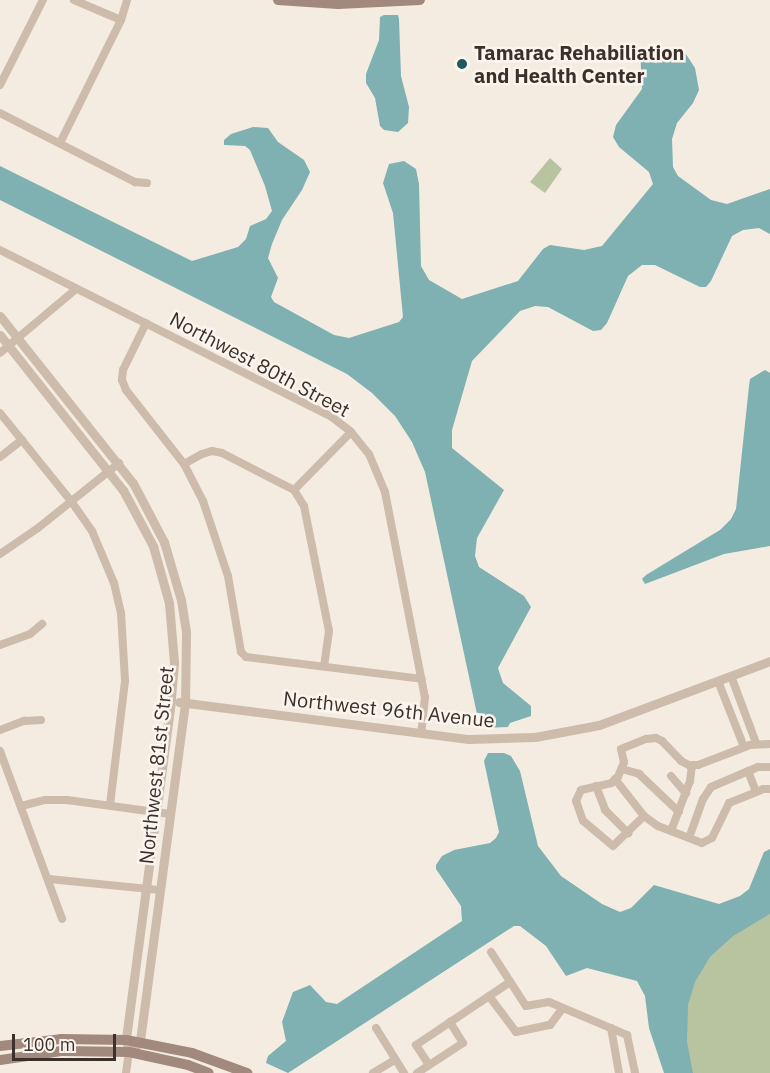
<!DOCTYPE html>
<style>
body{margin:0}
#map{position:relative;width:770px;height:1073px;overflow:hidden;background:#f4ebe1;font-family:"IBM Plex Sans",sans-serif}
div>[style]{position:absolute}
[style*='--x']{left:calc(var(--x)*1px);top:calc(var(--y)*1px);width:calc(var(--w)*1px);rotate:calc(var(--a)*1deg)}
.green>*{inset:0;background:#b8c4a0}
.water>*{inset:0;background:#7fb0b2}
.minor>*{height:8px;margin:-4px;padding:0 4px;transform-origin:4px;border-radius:4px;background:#cdbbac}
.tertiary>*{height:9px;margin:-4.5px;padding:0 4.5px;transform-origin:4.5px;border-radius:4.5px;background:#cdbbac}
.secondary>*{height:10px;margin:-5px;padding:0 5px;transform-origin:5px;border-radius:5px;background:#a18a7d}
.dots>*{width:16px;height:16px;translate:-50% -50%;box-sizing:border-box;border:3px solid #fbf5ee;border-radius:50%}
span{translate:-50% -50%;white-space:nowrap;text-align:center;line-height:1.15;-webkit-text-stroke:5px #fbf5ee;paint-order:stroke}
.poi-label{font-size:20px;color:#3b302b;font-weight:700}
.left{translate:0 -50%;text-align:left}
.street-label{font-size:20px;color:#3b302b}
.scale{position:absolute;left:12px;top:1034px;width:104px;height:27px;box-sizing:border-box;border:3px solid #3b302b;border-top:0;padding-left:8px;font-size:18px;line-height:21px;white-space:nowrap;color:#3b302b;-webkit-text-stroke:4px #fbf5ee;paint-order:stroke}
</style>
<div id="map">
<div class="green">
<i style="clip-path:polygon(550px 158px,562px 169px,545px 193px,530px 182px)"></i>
<i style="clip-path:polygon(770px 910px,770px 1073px,690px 1073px,684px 1040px,686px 1003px,695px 973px,726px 935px)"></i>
</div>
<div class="water">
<i style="clip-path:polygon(384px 15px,398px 15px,399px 19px,401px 76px,409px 107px,408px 123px,398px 132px,384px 130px,380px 126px,375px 98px,366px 83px,366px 74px,379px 40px,380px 17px)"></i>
<i style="clip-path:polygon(640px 48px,672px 51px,682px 48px,695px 68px,699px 90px,693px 103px,677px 123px,672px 139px,673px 167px,678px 176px,711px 200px,727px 204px,770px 189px,770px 234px,759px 228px,743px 230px,732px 236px,711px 281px,706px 287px,700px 287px,655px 265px,642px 265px,628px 276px,607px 323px,601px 330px,593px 331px,548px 307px,535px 306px,520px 311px,472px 361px,452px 430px,452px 448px,504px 490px,477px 538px,475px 556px,479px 567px,524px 596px,531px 607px,498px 668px,503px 683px,531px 706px,531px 716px,510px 723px,508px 727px,480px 728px,425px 472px,412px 442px,395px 416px,372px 393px,347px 374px,0 200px,0 166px,192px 261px,238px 247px,246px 239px,250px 226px,266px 219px,272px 211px,265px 186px,250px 150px,245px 146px,224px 145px,224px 140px,231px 134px,253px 127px,268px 128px,278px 142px,304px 160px,310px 172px,302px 190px,282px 220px,272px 244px,268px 258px,278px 278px,271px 297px,274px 302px,334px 335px,349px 338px,399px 322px,403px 317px,393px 213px,383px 183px,389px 164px,404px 161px,416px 169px,419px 184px,421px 266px,429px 280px,462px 299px,518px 281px,543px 249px,550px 245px,584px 250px,602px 246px,653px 184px,649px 172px,619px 147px,613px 137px,616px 125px,642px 89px)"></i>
<i style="clip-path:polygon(765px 370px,770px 373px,770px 546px,724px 554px,645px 584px,642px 579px,646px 575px,720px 530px,731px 519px,736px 509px,749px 386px,750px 379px)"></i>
<i style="clip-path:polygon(488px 753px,504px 753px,511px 756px,520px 771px,538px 846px,561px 876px,602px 904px,620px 912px,631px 908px,654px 885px,719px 904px,740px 896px,749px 889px,764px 852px,770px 849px,770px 914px,733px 936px,710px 957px,695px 982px,688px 1005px,687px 1042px,693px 1073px,664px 1073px,649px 1028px,645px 996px,637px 981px,587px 968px,566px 976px,546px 946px,520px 926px,514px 926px,288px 1073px,266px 1063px,268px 1056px,286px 1041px,282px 1022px,293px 992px,310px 985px,326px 1002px,337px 1004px,462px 921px,461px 906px,436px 869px,436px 865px,442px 856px,454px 850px,490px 843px,496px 838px,499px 832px,484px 761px)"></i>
</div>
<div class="minor">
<i style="--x:74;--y:0;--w:51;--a:23.1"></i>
<i style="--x:0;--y:85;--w:95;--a:-63.2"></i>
<i style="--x:0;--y:113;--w:152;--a:27.1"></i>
<i style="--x:135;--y:182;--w:12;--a:5"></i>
<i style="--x:60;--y:143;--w:137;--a:-63.6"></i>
<i style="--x:121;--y:20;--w:21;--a:-73"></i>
<i style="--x:0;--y:250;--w:372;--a:26.7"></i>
<i style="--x:332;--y:417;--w:24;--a:38"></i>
<i style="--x:351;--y:432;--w:28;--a:51"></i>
<i style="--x:369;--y:454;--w:41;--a:67.2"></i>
<i style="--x:385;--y:492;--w:209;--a:79"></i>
<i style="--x:425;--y:697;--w:36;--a:96"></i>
<i style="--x:146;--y:323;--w:52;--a:116.1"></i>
<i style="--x:123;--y:370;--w:10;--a:96"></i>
<i style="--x:122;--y:380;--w:11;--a:68"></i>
<i style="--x:126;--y:390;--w:94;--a:51.9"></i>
<i style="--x:184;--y:464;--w:42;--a:62.8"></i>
<i style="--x:203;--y:501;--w:79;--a:71.6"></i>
<i style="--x:228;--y:576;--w:77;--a:80.3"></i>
<i style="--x:241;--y:652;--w:7;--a:45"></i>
<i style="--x:246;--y:657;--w:177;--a:7.1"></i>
<i style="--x:0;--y:353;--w:99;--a:-40.1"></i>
<i style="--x:0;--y:413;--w:113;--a:51.1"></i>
<i style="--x:71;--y:501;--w:37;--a:55"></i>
<i style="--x:92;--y:531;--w:56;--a:67.1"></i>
<i style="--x:114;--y:583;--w:31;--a:77"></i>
<i style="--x:121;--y:613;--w:68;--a:86.6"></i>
<i style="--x:125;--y:681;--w:125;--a:96.9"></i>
<i style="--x:0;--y:457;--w:28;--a:-38"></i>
<i style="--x:184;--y:464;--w:21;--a:-29"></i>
<i style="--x:202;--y:454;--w:10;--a:-17"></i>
<i style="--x:212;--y:451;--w:10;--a:11"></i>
<i style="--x:222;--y:453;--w:81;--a:27.2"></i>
<i style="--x:294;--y:490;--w:19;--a:58"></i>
<i style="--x:304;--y:506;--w:127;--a:78.7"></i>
<i style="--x:329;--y:631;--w:35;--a:98"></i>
<i style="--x:294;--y:490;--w:81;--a:-45.5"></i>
<i style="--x:0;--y:554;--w:46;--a:-34.4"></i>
<i style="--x:38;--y:528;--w:104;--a:-38.7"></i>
<i style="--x:0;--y:645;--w:32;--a:-20"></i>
<i style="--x:30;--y:634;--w:16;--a:-40"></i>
<i style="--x:731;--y:676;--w:72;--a:69.5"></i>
<i style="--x:718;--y:681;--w:71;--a:68.5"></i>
<i style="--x:0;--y:730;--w:26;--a:-21"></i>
<i style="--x:24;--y:721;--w:17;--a:-3"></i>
<i style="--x:0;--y:751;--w:179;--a:69.7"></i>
<i style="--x:622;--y:769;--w:18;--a:16"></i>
<i style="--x:639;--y:774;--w:55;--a:43.5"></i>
<i style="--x:748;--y:771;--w:22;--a:69"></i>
<i style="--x:671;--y:776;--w:23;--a:49"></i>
<i style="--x:615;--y:779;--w:47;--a:51.9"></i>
<i style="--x:644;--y:816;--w:17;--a:36"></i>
<i style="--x:658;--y:826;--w:47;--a:21.1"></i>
<i style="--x:702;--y:843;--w:11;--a:-27"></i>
<i style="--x:712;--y:838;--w:39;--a:-64"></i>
<i style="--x:729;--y:803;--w:37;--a:-22"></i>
<i style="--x:763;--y:789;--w:7;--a:0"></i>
<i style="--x:596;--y:786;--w:26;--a:69"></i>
<i style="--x:605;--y:810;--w:33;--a:45"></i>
<i style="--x:21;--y:806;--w:25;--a:-14"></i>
<i style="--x:45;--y:800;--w:22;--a:0"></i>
<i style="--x:67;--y:800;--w:104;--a:7.7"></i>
<i style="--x:644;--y:816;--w:43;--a:135.9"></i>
<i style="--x:613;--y:846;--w:39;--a:-140"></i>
<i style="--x:583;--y:821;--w:21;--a:-109"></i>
<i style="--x:576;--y:801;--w:12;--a:-66"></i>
<i style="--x:581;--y:790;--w:31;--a:-13"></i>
<i style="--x:611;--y:783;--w:9;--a:-41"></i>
<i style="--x:618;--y:777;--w:16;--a:-68"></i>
<i style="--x:624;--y:762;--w:13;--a:-103"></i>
<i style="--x:621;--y:749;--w:27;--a:-22"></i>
<i style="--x:646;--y:739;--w:10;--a:-6"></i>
<i style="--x:656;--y:738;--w:7;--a:27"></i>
<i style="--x:662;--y:741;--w:28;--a:46"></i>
<i style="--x:681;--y:761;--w:9;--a:27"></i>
<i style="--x:689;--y:765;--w:9;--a:0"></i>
<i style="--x:698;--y:765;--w:56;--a:-21"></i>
<i style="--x:750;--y:745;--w:20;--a:-3"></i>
<i style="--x:671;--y:831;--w:53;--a:-69.2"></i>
<i style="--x:690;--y:781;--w:16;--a:-83"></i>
<i style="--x:689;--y:838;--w:41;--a:-70.3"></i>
<i style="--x:703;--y:799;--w:14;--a:-56"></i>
<i style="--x:711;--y:787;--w:51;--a:-23.1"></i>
<i style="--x:758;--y:767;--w:12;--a:0"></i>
<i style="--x:49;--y:879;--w:112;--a:5.7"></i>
<i style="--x:491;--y:952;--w:64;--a:57.1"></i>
<i style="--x:526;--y:1006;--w:23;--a:-10"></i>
<i style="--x:549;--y:1002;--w:85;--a:22.9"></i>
<i style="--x:627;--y:1035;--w:39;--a:78"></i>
<i style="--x:489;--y:996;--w:45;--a:53.1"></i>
<i style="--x:516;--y:1032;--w:35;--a:-12"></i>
<i style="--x:550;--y:1025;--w:21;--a:-53"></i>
<i style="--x:376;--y:1028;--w:53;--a:58.1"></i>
<i style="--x:611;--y:1028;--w:46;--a:79.9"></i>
<i style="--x:429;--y:1065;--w:24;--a:-123"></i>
<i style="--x:416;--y:1045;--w:113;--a:-33.8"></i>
<i style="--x:126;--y:1073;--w:21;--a:-82"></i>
<i style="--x:373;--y:1073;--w:26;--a:-31"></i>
<i style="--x:417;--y:1073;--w:55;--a:-33.1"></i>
<i style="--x:463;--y:1043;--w:25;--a:-122"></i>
</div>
<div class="tertiary">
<i style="--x:0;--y:316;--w:213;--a:51.5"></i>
<i style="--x:133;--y:483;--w:67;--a:62.3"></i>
<i style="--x:164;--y:542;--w:60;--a:73.7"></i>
<i style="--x:181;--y:600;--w:33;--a:81"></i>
<i style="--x:186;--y:633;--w:70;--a:90.8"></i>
<i style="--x:185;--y:703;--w:342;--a:97.6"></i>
<i style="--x:140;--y:1042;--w:6;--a:135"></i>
<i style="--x:0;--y:335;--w:198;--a:51.6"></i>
<i style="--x:123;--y:490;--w:64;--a:61.8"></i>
<i style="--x:153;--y:546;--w:59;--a:74.3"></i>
<i style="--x:169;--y:603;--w:60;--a:85.2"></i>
<i style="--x:174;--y:663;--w:38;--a:95"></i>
<i style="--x:171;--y:701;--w:342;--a:97.6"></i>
<i style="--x:126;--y:1040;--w:12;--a:76"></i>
<i style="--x:179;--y:702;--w:292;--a:7.3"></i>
<i style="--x:469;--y:739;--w:66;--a:-1.7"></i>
<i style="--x:535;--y:737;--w:65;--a:-10.6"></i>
<i style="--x:599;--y:725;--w:183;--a:-20.5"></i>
</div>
<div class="secondary">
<i style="--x:278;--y:0;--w:60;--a:3.8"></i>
<i style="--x:338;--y:4;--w:82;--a:-2.8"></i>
<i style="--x:0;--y:1046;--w:61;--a:-6.5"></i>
<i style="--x:61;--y:1039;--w:65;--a:0.9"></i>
<i style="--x:126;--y:1040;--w:67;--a:11.1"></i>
<i style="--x:192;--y:1053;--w:59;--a:20"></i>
<i style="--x:0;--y:1060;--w:62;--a:-8.4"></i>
<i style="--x:61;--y:1051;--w:68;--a:0.8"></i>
<i style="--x:129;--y:1052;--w:60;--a:12.4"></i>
<i style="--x:188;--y:1065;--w:22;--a:21"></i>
</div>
<div class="dots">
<i style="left:462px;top:64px;background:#1f5a5e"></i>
</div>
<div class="poi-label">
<span class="left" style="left:474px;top:64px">Tamarac Rehabiliation<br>and Health Center</span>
</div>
<div class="street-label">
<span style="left:260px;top:364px;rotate:28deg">Northwest 80th Street</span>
<span style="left:389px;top:709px;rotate:6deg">Northwest 96th Avenue</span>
<span style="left:156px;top:765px;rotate:-84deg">Northwest 81st Street</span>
</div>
<div class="scale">100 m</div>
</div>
